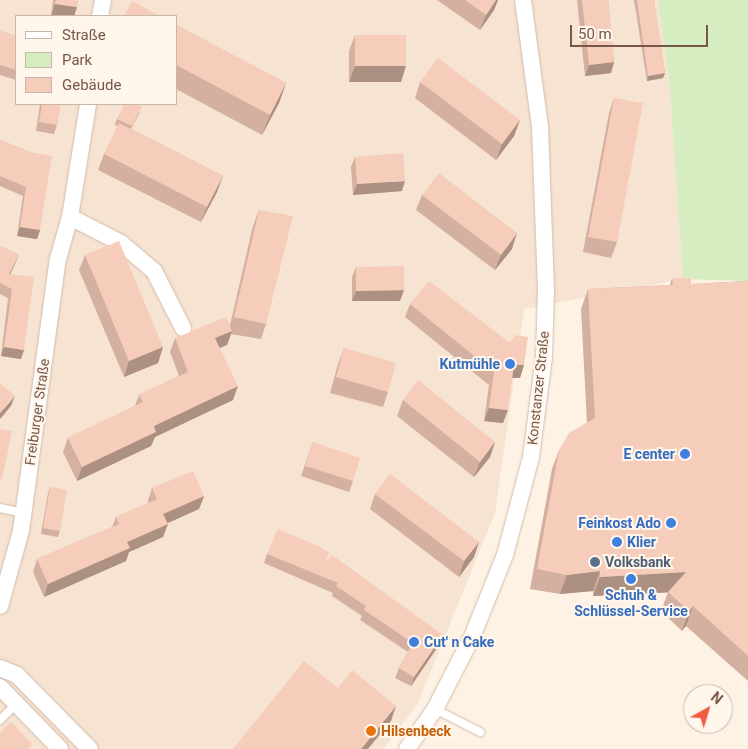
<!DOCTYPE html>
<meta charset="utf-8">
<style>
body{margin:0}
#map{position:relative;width:748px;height:749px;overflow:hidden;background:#fef2e4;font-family:Roboto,sans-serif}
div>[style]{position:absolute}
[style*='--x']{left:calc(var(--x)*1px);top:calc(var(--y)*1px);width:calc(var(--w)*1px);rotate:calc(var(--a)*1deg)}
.residential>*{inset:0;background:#f6e3d2}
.green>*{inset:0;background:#d6edc1}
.roads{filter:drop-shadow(0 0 1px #d2bbac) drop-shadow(0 0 1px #d2bbac)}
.lane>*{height:8px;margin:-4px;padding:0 4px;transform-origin:4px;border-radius:4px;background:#fff}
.street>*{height:16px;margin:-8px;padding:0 8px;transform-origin:8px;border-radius:8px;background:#fff}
.wall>*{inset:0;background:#d3b0a0}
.shaded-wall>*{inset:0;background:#ac9082}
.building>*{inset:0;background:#f5cdba}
.dots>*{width:14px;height:14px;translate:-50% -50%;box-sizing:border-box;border:2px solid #fff6ec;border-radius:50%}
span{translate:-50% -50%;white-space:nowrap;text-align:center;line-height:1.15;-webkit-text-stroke:4px #fff6ec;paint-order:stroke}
.shop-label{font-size:14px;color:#366cbe;font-weight:700}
.right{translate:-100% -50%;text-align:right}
.left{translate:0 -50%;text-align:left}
.street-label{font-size:14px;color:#785648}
.service-label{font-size:14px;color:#4e5e75;font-weight:700}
.food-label{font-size:14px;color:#c56008;font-weight:700}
.legend{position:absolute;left:15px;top:15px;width:162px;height:90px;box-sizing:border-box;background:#fff6ec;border:1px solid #c9b6aa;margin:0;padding:6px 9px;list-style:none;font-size:15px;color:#785648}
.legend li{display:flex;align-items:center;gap:10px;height:25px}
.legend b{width:25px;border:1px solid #c9b6aa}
.north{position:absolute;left:683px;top:684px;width:50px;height:50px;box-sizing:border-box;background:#fff6ec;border:1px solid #c9b6aa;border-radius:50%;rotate:39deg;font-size:14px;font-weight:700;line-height:20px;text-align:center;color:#785648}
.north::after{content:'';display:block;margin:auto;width:18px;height:22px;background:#f05c41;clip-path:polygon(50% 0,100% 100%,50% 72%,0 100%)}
.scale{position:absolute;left:570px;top:25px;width:138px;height:22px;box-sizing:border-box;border:2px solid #785648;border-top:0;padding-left:6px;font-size:15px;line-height:18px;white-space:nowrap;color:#785648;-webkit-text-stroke:4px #fff6ec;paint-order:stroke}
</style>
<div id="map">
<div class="residential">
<i style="clip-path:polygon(evenodd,0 0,658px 0,669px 78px,683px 279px,524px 309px,495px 513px,417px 705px,383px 749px,0 749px,0 0,16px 16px,176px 16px,176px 104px,16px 104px,16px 16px)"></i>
</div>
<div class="green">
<i style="clip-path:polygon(658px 0,748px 0,748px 281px,683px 279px,669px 78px)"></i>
</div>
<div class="roads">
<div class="lane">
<i style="--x:0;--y:508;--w:24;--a:12"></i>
<i style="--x:435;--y:709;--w:51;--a:27.1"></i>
<i style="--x:0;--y:720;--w:23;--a:-45"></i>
</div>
<div class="street">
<i style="--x:100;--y:16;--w:16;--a:-79"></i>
<i style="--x:70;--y:217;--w:57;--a:27"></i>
<i style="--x:121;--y:243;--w:43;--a:40.3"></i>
<i style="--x:154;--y:271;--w:64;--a:63"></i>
<i style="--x:0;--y:606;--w:78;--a:-74.4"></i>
<i style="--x:21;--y:531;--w:275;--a:-82.3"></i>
<i style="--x:58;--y:259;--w:44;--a:-74.1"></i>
<i style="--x:70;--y:217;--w:114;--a:-80.9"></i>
<i style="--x:0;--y:668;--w:18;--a:22"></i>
<i style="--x:17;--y:675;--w:104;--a:45.4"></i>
<i style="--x:0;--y:687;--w:86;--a:45.9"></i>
<i style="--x:407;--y:749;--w:49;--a:-55"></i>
<i style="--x:435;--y:709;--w:81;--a:-62.8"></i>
<i style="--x:472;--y:637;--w:88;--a:-68.1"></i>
<i style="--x:505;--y:555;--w:101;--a:-75.1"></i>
<i style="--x:531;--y:457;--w:101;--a:-82.6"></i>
<i style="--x:544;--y:357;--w:67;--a:-88.3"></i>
<i style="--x:546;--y:290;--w:163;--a:-92.1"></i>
<i style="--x:540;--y:127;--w:128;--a:-97.6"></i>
</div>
</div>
<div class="wall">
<i style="clip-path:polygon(53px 0,78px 0,77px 7px,74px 16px,51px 16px)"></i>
<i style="clip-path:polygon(437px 0,498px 0,494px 10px,480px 30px)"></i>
<i style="clip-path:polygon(577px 0,608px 0,614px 62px,611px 73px,585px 76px)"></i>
<i style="clip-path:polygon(634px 0,654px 0,665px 73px,663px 78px,647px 81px)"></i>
<i style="clip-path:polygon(176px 25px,286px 83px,279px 103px,262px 135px,176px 89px)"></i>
<i style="clip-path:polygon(0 31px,16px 36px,16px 80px,0 75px)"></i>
<i style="clip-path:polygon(355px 35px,401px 82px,349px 82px,349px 51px)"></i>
<i style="clip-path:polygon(420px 82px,520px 120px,514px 136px,496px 160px,415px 98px)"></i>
<i style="clip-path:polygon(614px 98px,617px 242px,611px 258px,583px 252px,609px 113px)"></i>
<i style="clip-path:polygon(40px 104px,60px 104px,57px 125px,54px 134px,36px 131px)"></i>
<i style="clip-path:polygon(140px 112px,131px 129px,223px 176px,217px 192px,201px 222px,98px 170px,104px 154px,118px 126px,115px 125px,117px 119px)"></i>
<i style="clip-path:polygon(0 140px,30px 152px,40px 230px,37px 239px,17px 236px,23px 196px,0 186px)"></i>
<i style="clip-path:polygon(355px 157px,402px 191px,353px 195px,351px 167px)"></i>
<i style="clip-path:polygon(422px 195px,512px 249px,495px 270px,416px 210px)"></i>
<i style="clip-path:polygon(259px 210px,266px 324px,261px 339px,231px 334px,227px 345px,220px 348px,233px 400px,155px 437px,151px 446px,77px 481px,63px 452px,68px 438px,135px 406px,139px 395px,179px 376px,170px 352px,175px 338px,230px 325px,253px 226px)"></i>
<i style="clip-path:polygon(0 246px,19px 255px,15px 264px,10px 274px,21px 359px,1px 356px,8px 298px,0 294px)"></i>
<i style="clip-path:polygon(85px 255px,163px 347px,158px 363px,124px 377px,79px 270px)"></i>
<i style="clip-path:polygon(356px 267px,400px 301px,352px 301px,352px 277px)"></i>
<i style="clip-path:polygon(672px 278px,691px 284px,748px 281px,748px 681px,686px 626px,682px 631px,661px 611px,668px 592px,593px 596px,593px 591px,560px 594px,530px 589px,552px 469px,559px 450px,587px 423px,581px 309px,588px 289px,670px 285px)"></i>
<i style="clip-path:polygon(410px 304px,524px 365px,520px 378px,512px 378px,503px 423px,484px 421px,489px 385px,405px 317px)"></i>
<i style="clip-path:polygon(344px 348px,388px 392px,383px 407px,330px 393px,338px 364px)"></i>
<i style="clip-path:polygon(403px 400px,495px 442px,490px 457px,474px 477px,397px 416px)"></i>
<i style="clip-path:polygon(313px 442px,353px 481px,349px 492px,301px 476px)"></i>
<i style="clip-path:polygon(50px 487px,60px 531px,58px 537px,41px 534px,48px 493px)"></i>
<i style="clip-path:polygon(152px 488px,204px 496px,199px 509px,167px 523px,168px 524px,163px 537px,129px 552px,126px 561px,44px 597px,33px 572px,37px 559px,112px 527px,116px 517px,148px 503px,148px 501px)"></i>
<i style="clip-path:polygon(375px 494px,479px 542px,474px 557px,459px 577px,370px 509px)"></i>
<i style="clip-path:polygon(267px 554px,325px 563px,443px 635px,439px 645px,411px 686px,395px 678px,399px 668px,408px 652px,360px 620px,362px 616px,332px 596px,333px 593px,264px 563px)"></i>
</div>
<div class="shaded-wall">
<i style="clip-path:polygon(496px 0,498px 0,494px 10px,480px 30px,486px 15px)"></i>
<i style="clip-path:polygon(55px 4px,77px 7px,74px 16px,51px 16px)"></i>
<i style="clip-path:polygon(614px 62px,611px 73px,585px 76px,589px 65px)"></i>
<i style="clip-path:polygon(355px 66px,406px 66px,401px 82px,349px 82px)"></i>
<i style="clip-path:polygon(665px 73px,663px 78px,647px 81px,648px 76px)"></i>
<i style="clip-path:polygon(286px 83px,279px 103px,262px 135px,270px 115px)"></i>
<i style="clip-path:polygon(520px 120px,514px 136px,496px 160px,502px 144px)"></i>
<i style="clip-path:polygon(223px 176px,217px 192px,201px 222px,207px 207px)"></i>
<i style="clip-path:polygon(405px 181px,402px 191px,353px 195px,357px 184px)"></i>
<i style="clip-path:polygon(20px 227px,40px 230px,37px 239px,17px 236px)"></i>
<i style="clip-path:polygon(517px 233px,512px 249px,495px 270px,501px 255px)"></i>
<i style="clip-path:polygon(19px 255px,15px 264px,6px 282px,9px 274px)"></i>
<i style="clip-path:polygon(404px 290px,400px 301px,352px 301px,356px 291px)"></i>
<i style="clip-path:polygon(232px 331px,227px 345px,210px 352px,215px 338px)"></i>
<i style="clip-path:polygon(4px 347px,24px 350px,21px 359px,1px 356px)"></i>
<i style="clip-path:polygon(163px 347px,158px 363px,124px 377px,129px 361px)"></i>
<i style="clip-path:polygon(514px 365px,524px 365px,520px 378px,509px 378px)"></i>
<i style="clip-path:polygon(238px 386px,233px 400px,155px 437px,151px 446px,77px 481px,82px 467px,154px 426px)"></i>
<i style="clip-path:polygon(15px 396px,11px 406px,0 419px,0 413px)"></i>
<i style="clip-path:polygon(489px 408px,508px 410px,503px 423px,484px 421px)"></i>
<i style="clip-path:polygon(495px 442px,490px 457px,474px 477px,480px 462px)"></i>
<i style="clip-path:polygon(204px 496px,199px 509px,159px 527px,163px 514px)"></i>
<i style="clip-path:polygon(168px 524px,163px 537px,129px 552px,126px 561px,44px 597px,48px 584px,127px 542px)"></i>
<i style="clip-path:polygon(479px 542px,474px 557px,459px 577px,464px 561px)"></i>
<i style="clip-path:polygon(600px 571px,593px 591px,560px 594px,567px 575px)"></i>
<i style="clip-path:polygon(686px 572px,679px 592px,593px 596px,600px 577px)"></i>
<i style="clip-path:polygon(693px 606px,686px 626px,682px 631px,689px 611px)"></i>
<i style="clip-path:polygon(443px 635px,439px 645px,411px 686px,414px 677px)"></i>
<i style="clip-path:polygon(396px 706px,391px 721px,368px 749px,361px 749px)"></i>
</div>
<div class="building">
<i style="clip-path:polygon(56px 0,78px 0,77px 7px,55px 4px)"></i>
<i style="clip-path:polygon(465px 0,496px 0,486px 15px)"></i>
<i style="clip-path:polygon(582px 0,608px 0,614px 62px,589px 65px)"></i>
<i style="clip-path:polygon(637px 0,654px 0,665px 73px,648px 76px)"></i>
<i style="clip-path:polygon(132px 1px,160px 16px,124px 16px)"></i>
<i style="clip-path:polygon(176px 25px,286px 83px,270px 115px,176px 65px)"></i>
<i style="clip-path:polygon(0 31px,16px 36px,16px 70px,0 65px)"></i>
<i style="clip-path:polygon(355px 35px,406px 35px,406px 66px,355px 66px)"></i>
<i style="clip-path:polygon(438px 58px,520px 120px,502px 144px,420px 82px)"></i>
<i style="clip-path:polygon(614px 98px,643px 103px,617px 242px,588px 237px)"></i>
<i style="clip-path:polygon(42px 104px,60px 104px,57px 125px,39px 122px)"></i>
<i style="clip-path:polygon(124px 104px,136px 104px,142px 106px,132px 126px,117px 119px)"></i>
<i style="clip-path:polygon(119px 123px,223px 176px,207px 207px,104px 154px)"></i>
<i style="clip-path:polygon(0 140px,30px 152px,52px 156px,40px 230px,20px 227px,26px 187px,0 176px)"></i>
<i style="clip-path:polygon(403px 153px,405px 181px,357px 184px,355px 157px)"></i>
<i style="clip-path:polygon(439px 173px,517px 233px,501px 255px,422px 195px)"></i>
<i style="clip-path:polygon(259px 210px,293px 216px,266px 324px,234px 317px)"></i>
<i style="clip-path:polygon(119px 241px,163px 347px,129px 361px,85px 255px)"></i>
<i style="clip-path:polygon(0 246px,19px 255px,9px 274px,34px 277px,24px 350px,4px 347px,12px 289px,0 283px)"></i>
<i style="clip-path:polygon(404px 266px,404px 290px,356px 291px,356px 267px)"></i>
<i style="clip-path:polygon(672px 278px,691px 278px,691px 284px,748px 281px,748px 656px,693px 606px,689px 611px,668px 592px,686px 572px,600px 577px,600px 571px,567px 575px,537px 569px,559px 450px,569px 433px,595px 418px,588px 289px,673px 285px)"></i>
<i style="clip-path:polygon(429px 281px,510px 343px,516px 335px,528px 337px,524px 365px,514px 365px,508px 410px,489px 408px,494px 372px,410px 304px)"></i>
<i style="clip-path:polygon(226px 317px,232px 331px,215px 338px,238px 386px,154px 426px,156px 432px,82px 467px,68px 438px,143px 402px,139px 395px,188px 372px,175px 338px)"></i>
<i style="clip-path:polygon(344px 348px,396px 363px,388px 392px,336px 377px)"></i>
<i style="clip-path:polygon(418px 380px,495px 442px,480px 462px,403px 400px)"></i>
<i style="clip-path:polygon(0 383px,15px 396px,0 413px)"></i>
<i style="clip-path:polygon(0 429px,12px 431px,2px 479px,0 481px)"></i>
<i style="clip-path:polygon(313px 442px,360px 458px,353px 481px,305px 466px)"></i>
<i style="clip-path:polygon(193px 471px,204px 496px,163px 514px,168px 524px,127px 542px,130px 548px,48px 584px,37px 559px,119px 524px,116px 517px,157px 499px,152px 488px)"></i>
<i style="clip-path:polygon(390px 474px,479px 542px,464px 561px,375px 494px)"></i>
<i style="clip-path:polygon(50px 487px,67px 490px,60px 531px,43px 528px)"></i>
<i style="clip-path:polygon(278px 529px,322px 548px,329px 553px,325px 563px,332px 555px,443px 635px,414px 677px,399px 668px,413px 643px,364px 610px,366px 606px,336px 586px,338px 583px,267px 554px)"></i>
<i style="clip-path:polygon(304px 661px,338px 688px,352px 670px,396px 706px,361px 749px,233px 749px)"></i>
<i style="clip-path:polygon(11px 722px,32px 744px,28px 749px,0 749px,0 733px)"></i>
</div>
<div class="dots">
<i style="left:510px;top:364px;background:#3f7fe0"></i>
<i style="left:685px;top:454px;background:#3f7fe0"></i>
<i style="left:671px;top:523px;background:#3f7fe0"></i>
<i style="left:617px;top:542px;background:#3f7fe0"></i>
<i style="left:595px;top:562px;background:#5c6f8a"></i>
<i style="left:631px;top:579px;background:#3f7fe0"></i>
<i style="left:414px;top:642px;background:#3f7fe0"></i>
<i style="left:371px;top:731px;background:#e8710a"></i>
</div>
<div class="shop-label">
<span class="right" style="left:500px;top:364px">Kutmühle</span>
<span class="right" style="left:675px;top:454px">E center</span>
<span class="right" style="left:661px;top:523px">Feinkost Ado</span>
<span class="left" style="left:627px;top:542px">Klier</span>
<span style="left:631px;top:603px">Schuh &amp;<br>Schlüssel-Service</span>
<span class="left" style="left:424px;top:642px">Cut' n Cake</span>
</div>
<div class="street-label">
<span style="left:538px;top:388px;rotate:-84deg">Konstanzer Straße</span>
<span style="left:37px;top:412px;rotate:-82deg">Freiburger Straße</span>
</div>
<div class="service-label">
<span class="left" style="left:605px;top:562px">Volksbank</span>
</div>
<div class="food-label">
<span class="left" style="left:381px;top:731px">Hilsenbeck</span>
</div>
<ul class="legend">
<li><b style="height:6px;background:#fff"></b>Straße</li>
<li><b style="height:14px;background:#d6edc1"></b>Park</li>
<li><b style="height:14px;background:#f5cdba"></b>Gebäude</li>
</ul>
<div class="north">N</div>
<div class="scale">50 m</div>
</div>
